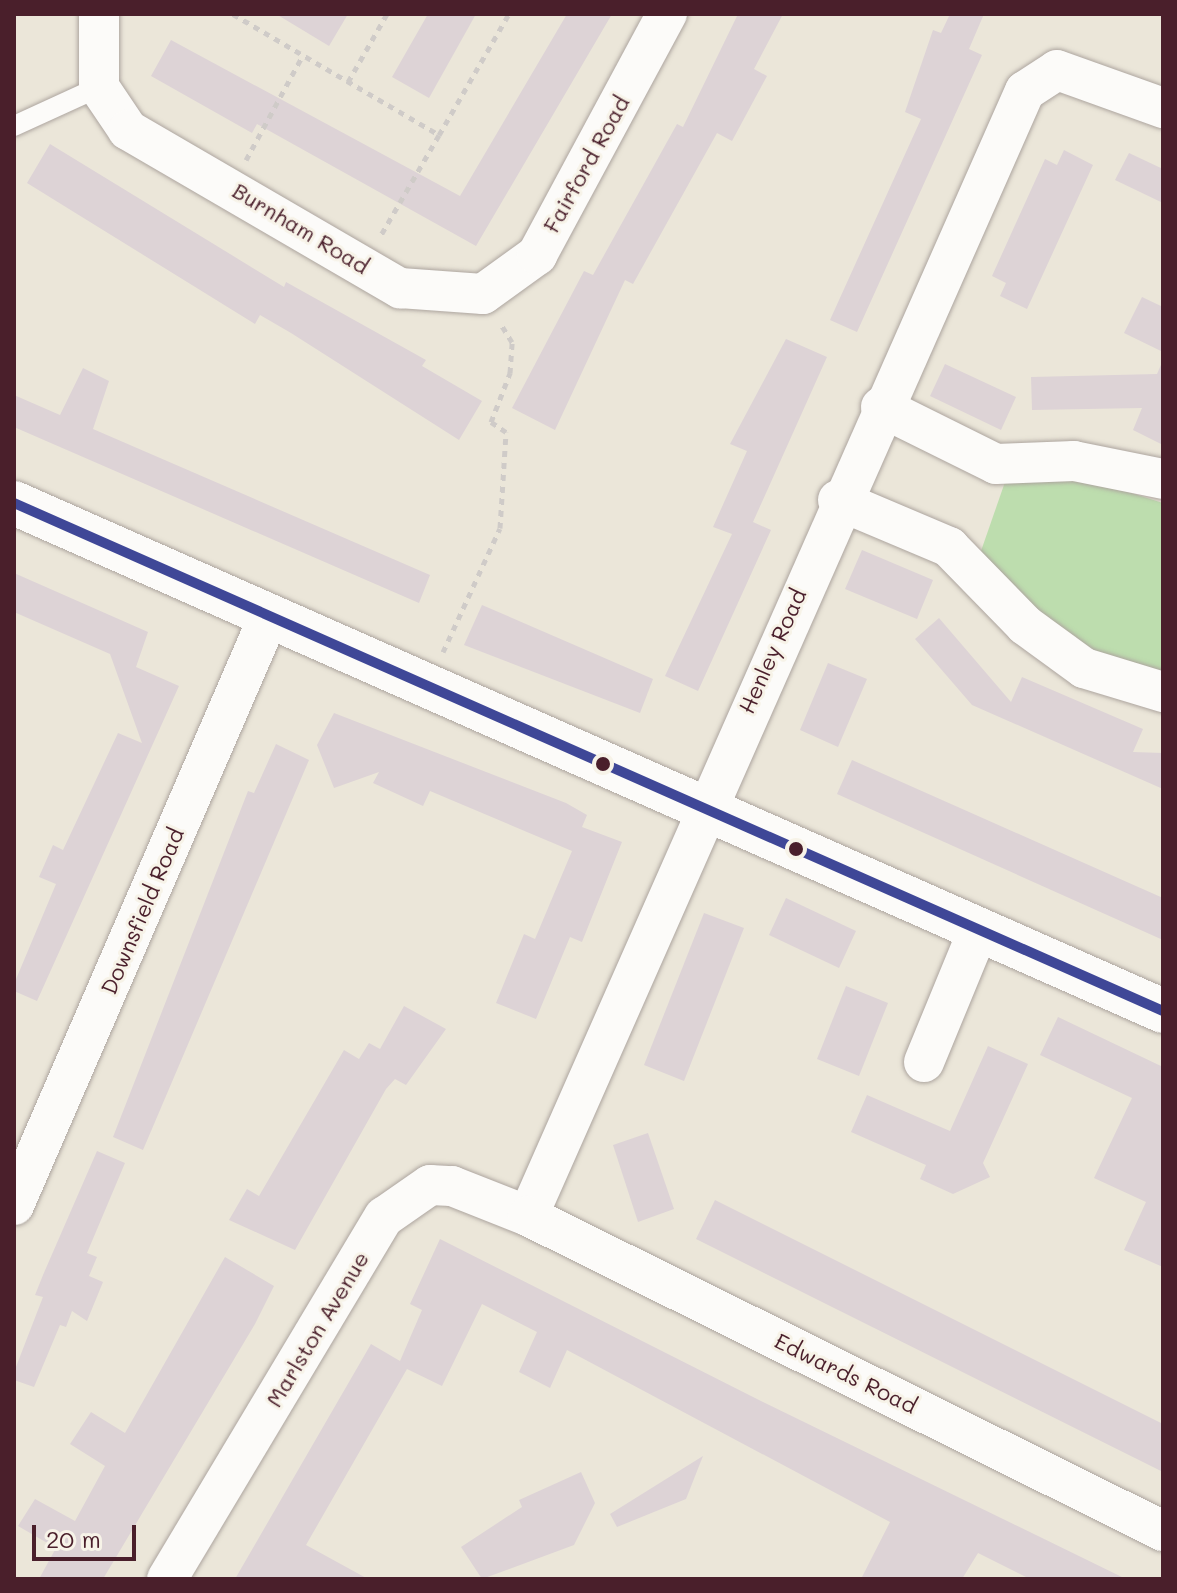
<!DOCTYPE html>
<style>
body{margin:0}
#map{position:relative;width:1177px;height:1593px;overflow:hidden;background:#ebe6d9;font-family:Mali,sans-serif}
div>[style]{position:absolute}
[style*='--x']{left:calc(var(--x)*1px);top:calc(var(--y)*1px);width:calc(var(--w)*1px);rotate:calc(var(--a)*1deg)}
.green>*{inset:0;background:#bdddae}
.building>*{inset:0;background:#ddd3d6}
.path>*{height:5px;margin-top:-2.5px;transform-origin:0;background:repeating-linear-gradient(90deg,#cfcbc8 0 6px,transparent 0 12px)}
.roads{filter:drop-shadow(0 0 2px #ada59f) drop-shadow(0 0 2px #ada59f)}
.service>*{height:20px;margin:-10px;padding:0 10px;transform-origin:10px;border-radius:10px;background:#fcfbf9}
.minor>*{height:40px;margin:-20px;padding:0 20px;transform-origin:20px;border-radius:20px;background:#fcfbf9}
.tertiary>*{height:44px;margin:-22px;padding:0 22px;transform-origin:22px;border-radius:22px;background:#fcfbf9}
.bus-1>*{height:10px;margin:-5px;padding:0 5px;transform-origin:5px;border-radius:5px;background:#3f4797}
.dots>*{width:22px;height:22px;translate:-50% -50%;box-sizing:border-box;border:4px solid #f7f3e8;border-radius:50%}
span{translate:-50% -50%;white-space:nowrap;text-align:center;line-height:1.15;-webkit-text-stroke:6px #f7f3e8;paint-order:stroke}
.street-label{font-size:22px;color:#4a1f2b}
.frame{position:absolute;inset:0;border:16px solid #4a1f2b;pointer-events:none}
.scale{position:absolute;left:32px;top:1525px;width:104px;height:36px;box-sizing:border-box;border:4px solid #4a1f2b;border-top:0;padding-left:10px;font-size:24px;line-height:28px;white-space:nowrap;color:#4a1f2b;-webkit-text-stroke:6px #f7f3e8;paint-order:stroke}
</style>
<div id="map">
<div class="green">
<i style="clip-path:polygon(1084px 478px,1163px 503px,1163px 674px,1107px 660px,1035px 613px,981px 551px,1005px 482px)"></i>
</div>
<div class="building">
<i style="clip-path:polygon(276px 14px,348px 14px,329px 46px)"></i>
<i style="clip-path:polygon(428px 14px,476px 14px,429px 98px,392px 77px)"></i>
<i style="clip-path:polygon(567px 14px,612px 14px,476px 246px,257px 124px,252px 133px,151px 76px,171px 40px,460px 196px)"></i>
<i style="clip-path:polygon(738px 14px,783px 14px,754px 69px,767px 76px,732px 141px,717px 133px,633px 284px,625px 280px,555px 430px,512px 408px,584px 271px,593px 275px,677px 124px,683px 127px)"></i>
<i style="clip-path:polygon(950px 14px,984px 14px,969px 49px,982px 55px,857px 332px,830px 320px,921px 119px,905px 112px,933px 30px,941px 33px)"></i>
<i style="clip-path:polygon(50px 144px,284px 287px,286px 282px,426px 360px,422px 366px,482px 401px,459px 440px,291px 333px,260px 315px,255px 324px,27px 183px)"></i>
<i style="clip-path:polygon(1064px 150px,1093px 165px,1027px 309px,1000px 296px,1006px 283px,992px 276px,1045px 159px,1057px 165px)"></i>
<i style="clip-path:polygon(1129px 153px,1163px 169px,1163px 203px,1115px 180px)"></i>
<i style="clip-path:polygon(1142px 297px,1163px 307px,1163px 352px,1124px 333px)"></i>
<i style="clip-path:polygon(786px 339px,827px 357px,753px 522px,771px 530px,698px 691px,665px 676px,732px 534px,713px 527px,747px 451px,730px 444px)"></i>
<i style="clip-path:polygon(1163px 360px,1163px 445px,1133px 430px,1142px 408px,1032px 410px,1031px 377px,1157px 374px)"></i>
<i style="clip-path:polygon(945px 364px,1016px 397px,1001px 430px,930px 396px)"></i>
<i style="clip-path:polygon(83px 368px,109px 381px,93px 429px,430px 575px,419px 603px,14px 427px,14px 395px,60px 415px)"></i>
<i style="clip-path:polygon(862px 550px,933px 580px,917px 619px,845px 589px)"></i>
<i style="clip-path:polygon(14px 573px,148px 632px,136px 667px,179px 686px,37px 1001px,14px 991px,14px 984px,56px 884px,39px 877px,53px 845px,63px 850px,118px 733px,142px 743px,110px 654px,14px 612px)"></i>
<i style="clip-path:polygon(482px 605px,653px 679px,640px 713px,464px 645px)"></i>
<i style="clip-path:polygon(939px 618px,1011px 702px,1022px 677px,1143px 729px,1133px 752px,1163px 753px,1163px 789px,972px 705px,915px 639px)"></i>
<i style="clip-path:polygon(828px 663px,867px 679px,838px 747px,800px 730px)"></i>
<i style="clip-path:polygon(334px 713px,566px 803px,587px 815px,582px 827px,622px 842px,582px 942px,570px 937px,536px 1019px,496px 1003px,524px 934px,535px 939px,572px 851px,430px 791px,423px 806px,373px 783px,379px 772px,334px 788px,317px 745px)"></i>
<i style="clip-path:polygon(276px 744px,309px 760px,143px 1150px,113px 1137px,248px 791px,254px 793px)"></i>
<i style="clip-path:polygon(852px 760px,1163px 898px,1163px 940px,837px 794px)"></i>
<i style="clip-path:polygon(786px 898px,856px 931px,839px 968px,769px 935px)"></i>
<i style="clip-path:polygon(704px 913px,744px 928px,684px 1081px,644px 1065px)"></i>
<i style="clip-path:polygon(846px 986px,888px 1003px,859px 1076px,817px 1059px)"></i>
<i style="clip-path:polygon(404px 1006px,446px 1029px,406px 1085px,395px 1079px,386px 1089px,295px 1250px,229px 1220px,247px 1189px,259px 1196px,344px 1050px,359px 1059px,369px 1043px,380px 1049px)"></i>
<i style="clip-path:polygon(1058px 1017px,1163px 1067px,1163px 1267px,1124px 1250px,1146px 1202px,1094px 1178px,1132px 1098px,1040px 1055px)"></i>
<i style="clip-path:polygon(988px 1046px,1028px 1064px,983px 1163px,990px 1177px,953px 1194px,920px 1179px,926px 1165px,851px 1132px,867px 1095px,950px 1131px)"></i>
<i style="clip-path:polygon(648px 1133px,674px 1209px,638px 1222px,613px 1145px)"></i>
<i style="clip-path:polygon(97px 1151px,125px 1163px,87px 1253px,97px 1257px,89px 1276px,103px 1282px,87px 1321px,72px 1311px,66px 1327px,60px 1325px,34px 1387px,14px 1380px,14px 1372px,43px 1297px,35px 1295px,43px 1275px)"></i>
<i style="clip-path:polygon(715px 1200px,1163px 1424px,1163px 1472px,696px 1239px)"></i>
<i style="clip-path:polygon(440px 1239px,755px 1398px,1126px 1579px,1030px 1579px,978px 1553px,962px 1579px,861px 1579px,890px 1522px,567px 1350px,550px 1388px,519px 1372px,537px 1332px,482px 1304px,442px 1386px,407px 1369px,306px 1545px,368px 1579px,235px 1579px,371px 1344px,400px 1361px,422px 1310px,410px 1304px)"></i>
<i style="clip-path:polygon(225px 1257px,274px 1286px,255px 1324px,103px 1579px,39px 1579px,56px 1548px,18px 1526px,35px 1499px,75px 1521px,105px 1466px,70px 1444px,91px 1412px,125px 1433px)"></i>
<i style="clip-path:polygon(703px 1456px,686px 1499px,617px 1527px,610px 1514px)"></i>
<i style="clip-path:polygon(581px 1472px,595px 1503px,574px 1545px,482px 1579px,461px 1547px,522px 1507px,519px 1500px)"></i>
</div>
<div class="path">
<i style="--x:233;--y:14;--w:239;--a:30.4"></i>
<i style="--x:439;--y:135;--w:116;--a:120.1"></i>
<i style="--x:348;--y:82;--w:78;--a:-60.2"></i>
<i style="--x:439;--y:135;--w:140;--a:-60"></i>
<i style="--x:246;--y:160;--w:119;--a:-61.5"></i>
<i style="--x:443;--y:652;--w:136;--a:-65.3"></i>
<i style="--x:500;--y:528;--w:96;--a:-86.4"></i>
<i style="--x:506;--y:432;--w:18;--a:-146"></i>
<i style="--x:491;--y:422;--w:53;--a:-68.8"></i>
<i style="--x:510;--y:373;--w:31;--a:-86"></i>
<i style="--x:512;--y:342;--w:19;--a:-122"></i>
</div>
<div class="roads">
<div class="service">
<i style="--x:14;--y:126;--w:94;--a:-24.6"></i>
</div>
<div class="minor">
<i style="--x:99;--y:14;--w:73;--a:90"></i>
<i style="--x:99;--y:87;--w:52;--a:56"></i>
<i style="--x:128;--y:130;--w:315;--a:30.2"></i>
<i style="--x:400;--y:288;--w:83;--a:4.1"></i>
<i style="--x:483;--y:294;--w:67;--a:-35.8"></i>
<i style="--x:537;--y:255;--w:274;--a:-61.7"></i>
<i style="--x:881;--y:407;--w:128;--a:26.4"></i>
<i style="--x:996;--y:464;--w:78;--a:-2.2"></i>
<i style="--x:1074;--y:461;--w:91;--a:11.4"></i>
<i style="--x:838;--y:500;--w:121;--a:22.9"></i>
<i style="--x:949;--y:547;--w:109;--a:45.7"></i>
<i style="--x:1025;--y:625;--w:73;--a:36.1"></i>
<i style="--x:1084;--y:668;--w:83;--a:16.9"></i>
<i style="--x:924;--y:1062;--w:142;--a:-67.6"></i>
<i style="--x:14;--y:1205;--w:642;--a:-66.59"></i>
<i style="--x:528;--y:1216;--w:1230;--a:-66.17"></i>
<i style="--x:1025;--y:91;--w:38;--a:-33"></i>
<i style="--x:1057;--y:70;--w:113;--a:19.7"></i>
<i style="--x:167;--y:1579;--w:422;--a:-59.1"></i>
<i style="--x:384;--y:1217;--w:56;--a:-34.8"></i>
<i style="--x:430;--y:1185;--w:22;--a:3"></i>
<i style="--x:452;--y:1186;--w:82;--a:21.5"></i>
<i style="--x:528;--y:1216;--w:709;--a:26.38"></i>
</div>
<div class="tertiary">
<i style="--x:14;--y:503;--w:1256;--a:23.85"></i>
</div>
</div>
<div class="bus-1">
<i style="--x:14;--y:503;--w:1256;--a:23.85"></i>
</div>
<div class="dots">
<i style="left:603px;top:764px;background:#4a1f2b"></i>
<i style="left:796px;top:849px;background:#4a1f2b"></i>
</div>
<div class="street-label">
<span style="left:586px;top:164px;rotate:-61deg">Fairford Road</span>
<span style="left:301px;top:228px;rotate:31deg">Burnham Road</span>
<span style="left:772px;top:651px;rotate:-66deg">Henley Road</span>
<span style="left:142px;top:911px;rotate:-67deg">Downsfield Road</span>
<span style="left:317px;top:1329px;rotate:-59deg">Marlston Avenue</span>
<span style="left:846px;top:1373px;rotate:26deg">Edwards Road</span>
</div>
<div class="frame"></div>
<div class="scale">20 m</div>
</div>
